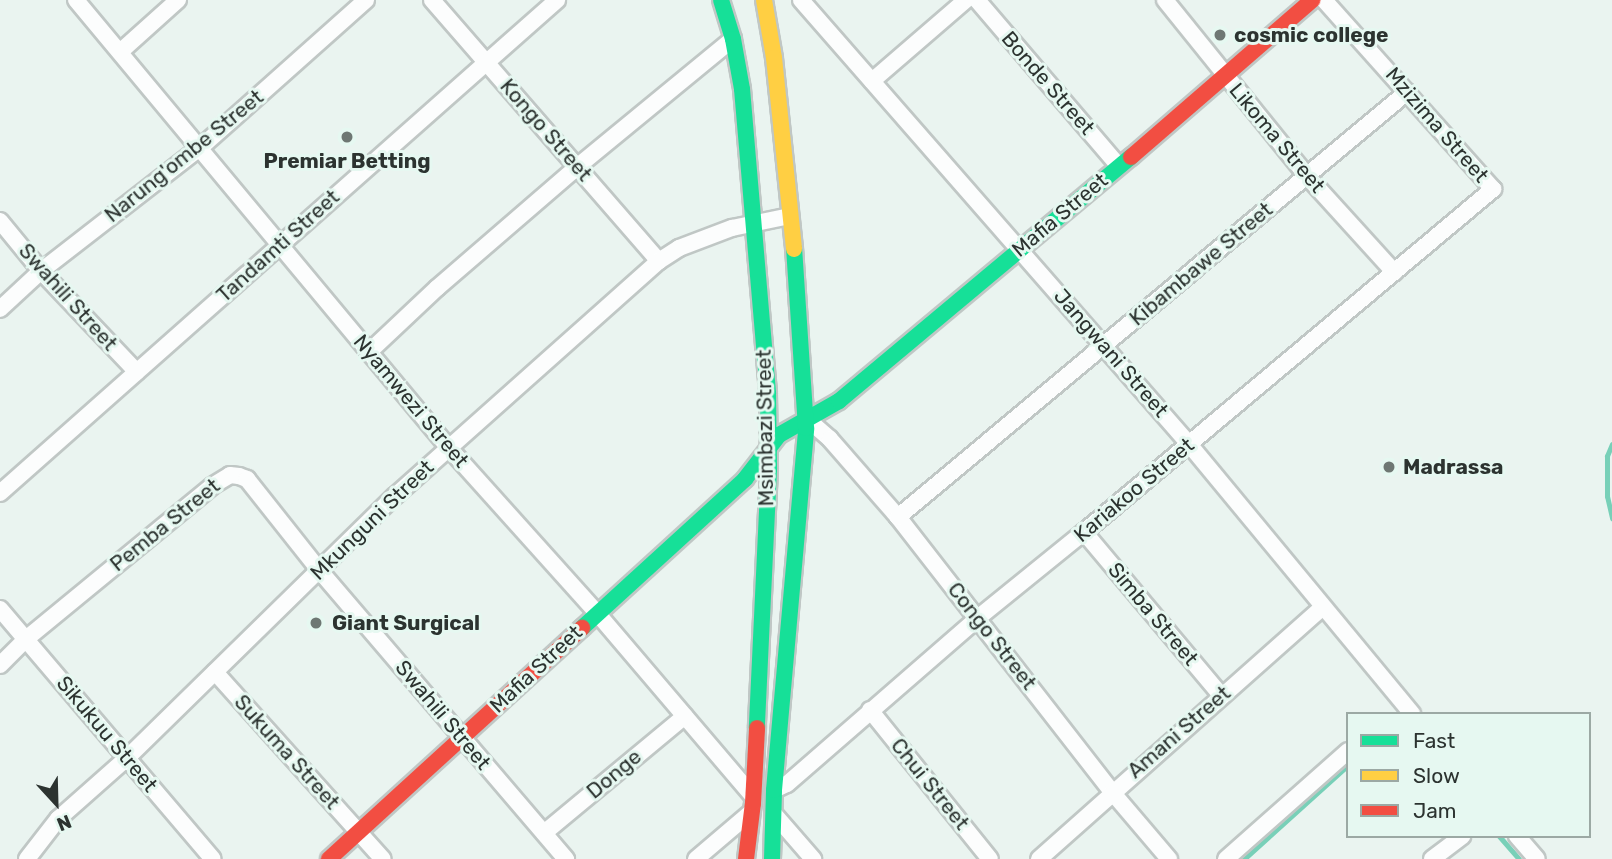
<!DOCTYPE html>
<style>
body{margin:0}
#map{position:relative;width:1612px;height:859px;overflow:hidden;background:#eaf4f0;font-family:Rubik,sans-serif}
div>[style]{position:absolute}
.stream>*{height:5px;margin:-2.5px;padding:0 2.5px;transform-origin:2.5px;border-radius:2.5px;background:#78d0b8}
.roads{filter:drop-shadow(2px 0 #c0c7c5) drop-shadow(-2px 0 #c0c7c5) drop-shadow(0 2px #c0c7c5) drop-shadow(0 -2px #c0c7c5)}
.street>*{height:16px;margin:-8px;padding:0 8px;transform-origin:8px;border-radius:8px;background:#fcfdfd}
.fast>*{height:16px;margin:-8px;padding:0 8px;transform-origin:8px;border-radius:8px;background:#16e098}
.slow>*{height:16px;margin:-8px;padding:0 8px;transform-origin:8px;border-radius:8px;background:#ffcf43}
.jam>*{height:16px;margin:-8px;padding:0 8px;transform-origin:8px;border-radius:8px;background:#f24e42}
.dots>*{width:19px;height:19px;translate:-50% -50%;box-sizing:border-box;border:4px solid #e6f8f1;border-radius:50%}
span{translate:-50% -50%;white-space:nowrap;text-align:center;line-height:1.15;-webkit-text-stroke:6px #e6f8f1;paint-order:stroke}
.poi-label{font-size:21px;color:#2c3330;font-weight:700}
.left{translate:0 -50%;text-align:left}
.street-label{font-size:21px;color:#2c3330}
.legend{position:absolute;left:1346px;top:712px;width:245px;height:126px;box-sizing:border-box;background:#e6f8f1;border:2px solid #9ca9a4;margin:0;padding:9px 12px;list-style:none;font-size:21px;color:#2c3330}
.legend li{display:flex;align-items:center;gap:14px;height:35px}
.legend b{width:35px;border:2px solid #9ca9a4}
.north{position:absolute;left:21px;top:768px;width:70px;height:70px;-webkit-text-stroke:5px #e6f8f1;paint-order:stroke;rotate:158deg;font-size:19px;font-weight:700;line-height:28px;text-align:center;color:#2c3330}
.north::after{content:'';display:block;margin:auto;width:24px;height:32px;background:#2c3330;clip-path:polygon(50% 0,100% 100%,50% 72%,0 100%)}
</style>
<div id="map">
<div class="stream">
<div style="left:1612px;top:444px;width:13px;rotate:113deg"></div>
<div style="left:1607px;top:456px;width:40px;rotate:90deg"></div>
<div style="left:1607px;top:496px;width:23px;rotate:77deg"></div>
<div style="left:1499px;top:836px;width:30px;rotate:49deg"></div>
<div style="left:1244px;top:859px;width:140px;rotate:-42.1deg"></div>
</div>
<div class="roads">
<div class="street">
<div style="left:76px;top:0;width:583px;rotate:50.22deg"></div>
<div style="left:449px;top:448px;width:222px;rotate:48.1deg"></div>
<div style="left:597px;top:613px;width:240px;rotate:49.6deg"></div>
<div style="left:432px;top:0;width:346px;rotate:49deg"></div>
<div style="left:801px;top:0;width:590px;rotate:48.85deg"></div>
<div style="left:1189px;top:444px;width:350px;rotate:50.4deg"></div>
<div style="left:977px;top:0;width:218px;rotate:49.5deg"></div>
<div style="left:1165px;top:0;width:226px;rotate:51.1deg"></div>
<div style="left:1307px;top:176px;width:130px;rotate:47.8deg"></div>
<div style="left:120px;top:52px;width:78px;rotate:-41.9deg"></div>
<div style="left:872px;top:81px;width:124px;rotate:-40.8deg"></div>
<div style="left:0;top:221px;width:65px;rotate:50.6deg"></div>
<div style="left:41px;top:271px;width:139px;rotate:46.5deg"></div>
<div style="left:0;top:309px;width:56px;rotate:-42.8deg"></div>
<div style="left:41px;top:271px;width:202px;rotate:-37.8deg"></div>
<div style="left:201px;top:147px;width:221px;rotate:-41.7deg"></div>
<div style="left:369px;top:352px;width:93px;rotate:-43.3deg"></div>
<div style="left:437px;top:288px;width:185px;rotate:-40.8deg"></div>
<div style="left:577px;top:167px;width:202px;rotate:-39.4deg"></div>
<div style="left:806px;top:428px;width:9px;rotate:-21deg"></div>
<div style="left:814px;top:425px;width:21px;rotate:41deg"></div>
<div style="left:830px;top:439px;width:103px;rotate:48.9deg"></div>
<div style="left:898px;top:517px;width:348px;rotate:52.1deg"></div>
<div style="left:1112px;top:792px;width:88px;rotate:49.6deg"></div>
<div style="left:0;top:493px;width:744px;rotate:-41.51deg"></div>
<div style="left:898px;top:517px;width:663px;rotate:-39.86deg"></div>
<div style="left:1084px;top:532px;width:213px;rotate:50deg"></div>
<div style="left:0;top:609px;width:328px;rotate:49.6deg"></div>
<div style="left:0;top:665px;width:37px;rotate:-45deg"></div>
<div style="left:26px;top:639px;width:241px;rotate:-39.4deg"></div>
<div style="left:212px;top:486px;width:21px;rotate:-31deg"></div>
<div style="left:230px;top:475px;width:9px;rotate:6deg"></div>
<div style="left:239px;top:476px;width:9px;rotate:21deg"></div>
<div style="left:247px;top:479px;width:117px;rotate:51.6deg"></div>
<div style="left:320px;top:571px;width:379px;rotate:49.5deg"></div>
<div style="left:215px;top:672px;width:251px;rotate:48.1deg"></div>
<div style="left:870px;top:710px;width:191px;rotate:51.2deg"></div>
<div style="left:774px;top:790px;width:14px;rotate:-25deg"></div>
<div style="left:787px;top:784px;width:254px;rotate:-41deg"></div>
<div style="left:979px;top:617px;width:135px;rotate:-39deg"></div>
<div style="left:1084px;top:532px;width:534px;rotate:-39.98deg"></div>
<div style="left:1493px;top:189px;width:254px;rotate:-131.8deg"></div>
<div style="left:774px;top:814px;width:60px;rotate:49.1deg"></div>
<div style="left:544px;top:833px;width:183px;rotate:-39.7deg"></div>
<div style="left:1517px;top:836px;width:30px;rotate:49deg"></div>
<div style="left:27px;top:859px;width:51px;rotate:-52.2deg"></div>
<div style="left:58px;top:819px;width:92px;rotate:-41.5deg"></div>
<div style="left:127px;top:758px;width:375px;rotate:-44.4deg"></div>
<div style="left:395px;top:496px;width:353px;rotate:-41.7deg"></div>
<div style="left:659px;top:261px;width:24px;rotate:-33deg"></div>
<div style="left:679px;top:248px;width:57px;rotate:-20.7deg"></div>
<div style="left:732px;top:228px;width:59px;rotate:-11.7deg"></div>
<div style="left:696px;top:859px;width:71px;rotate:-40.4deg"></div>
<div style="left:1039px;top:859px;width:378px;rotate:-41.6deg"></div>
<div style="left:1226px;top:859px;width:163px;rotate:-41.5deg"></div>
<div style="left:1432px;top:859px;width:38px;rotate:-37deg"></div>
</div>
<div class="fast">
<div style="left:721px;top:0;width:41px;rotate:72.9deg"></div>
<div style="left:733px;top:39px;width:51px;rotate:79.8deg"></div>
<div style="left:742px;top:89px;width:306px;rotate:85.1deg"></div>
<div style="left:768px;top:394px;width:75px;rotate:89.2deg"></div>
<div style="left:769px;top:469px;width:259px;rotate:92.7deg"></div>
<div style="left:582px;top:628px;width:221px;rotate:-42.4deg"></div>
<div style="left:745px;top:479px;width:56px;rotate:-52.3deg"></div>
<div style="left:779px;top:435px;width:69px;rotate:-29.5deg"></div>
<div style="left:839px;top:401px;width:381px;rotate:-39.9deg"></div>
<div style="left:772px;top:859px;width:69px;rotate:-88.3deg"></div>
<div style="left:774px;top:790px;width:363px;rotate:-84.9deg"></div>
<div style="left:806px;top:428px;width:179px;rotate:-93.8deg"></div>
</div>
<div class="slow">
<div style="left:764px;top:0;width:59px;rotate:80.2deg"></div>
<div style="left:774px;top:58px;width:192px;rotate:84deg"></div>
</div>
<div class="jam">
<div style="left:1131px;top:157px;width:240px;rotate:-40.9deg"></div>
<div style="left:329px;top:859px;width:343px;rotate:-42.4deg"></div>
<div style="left:746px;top:859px;width:56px;rotate:-82.9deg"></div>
<div style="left:753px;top:803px;width:75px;rotate:-86.9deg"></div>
</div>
</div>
<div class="dots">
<div style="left:1220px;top:35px;background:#6e7773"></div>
<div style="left:347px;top:137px;background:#6e7773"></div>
<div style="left:1389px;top:467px;background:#6e7773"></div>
<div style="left:316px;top:623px;background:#6e7773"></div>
</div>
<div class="poi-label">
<span class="left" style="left:1234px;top:35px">cosmic college</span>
<span style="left:347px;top:161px">Premiar Betting</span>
<span class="left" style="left:1403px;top:467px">Madrassa</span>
<span class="left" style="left:332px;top:623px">Giant Surgical</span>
</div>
<div class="street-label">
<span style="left:1048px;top:83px;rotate:49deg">Bonde Street</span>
<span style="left:1437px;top:125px;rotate:49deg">Mzizima Street</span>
<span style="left:546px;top:130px;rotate:49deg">Kongo Street</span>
<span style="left:1277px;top:138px;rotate:50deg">Likoma Street</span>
<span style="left:184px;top:156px;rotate:-39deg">Narung'ombe Street</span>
<span style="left:1060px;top:215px;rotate:-40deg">Mafia Street</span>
<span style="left:278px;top:246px;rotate:-42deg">Tandamti Street</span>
<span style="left:1201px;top:264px;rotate:-40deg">Kibambawe Street</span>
<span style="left:68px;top:297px;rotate:48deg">Swahili Street</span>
<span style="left:1111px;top:353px;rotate:49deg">Jangwani Street</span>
<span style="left:411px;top:401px;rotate:50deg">Nyamwezi Street</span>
<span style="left:765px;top:428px;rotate:-91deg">Msimbazi Street</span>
<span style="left:1134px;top:490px;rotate:-40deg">Kariakoo Street</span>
<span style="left:372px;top:520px;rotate:-44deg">Mkunguni Street</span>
<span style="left:165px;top:525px;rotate:-39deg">Pemba Street</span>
<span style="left:1153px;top:614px;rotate:50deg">Simba Street</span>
<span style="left:992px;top:636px;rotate:52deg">Congo Street</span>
<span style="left:536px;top:669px;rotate:-43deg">Mafia Street</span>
<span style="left:443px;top:715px;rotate:50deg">Swahili Street</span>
<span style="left:1179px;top:732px;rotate:-41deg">Amani Street</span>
<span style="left:107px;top:734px;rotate:50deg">Sikukuu Street</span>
<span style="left:287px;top:752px;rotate:48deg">Sukuma Street</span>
<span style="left:614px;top:774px;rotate:-40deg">Donge</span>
<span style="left:930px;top:784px;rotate:51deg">Chui Street</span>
</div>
<ul class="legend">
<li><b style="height:9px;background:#16e098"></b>Fast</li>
<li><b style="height:9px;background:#ffcf43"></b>Slow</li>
<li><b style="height:9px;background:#f24e42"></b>Jam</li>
</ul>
<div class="north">N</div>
</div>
